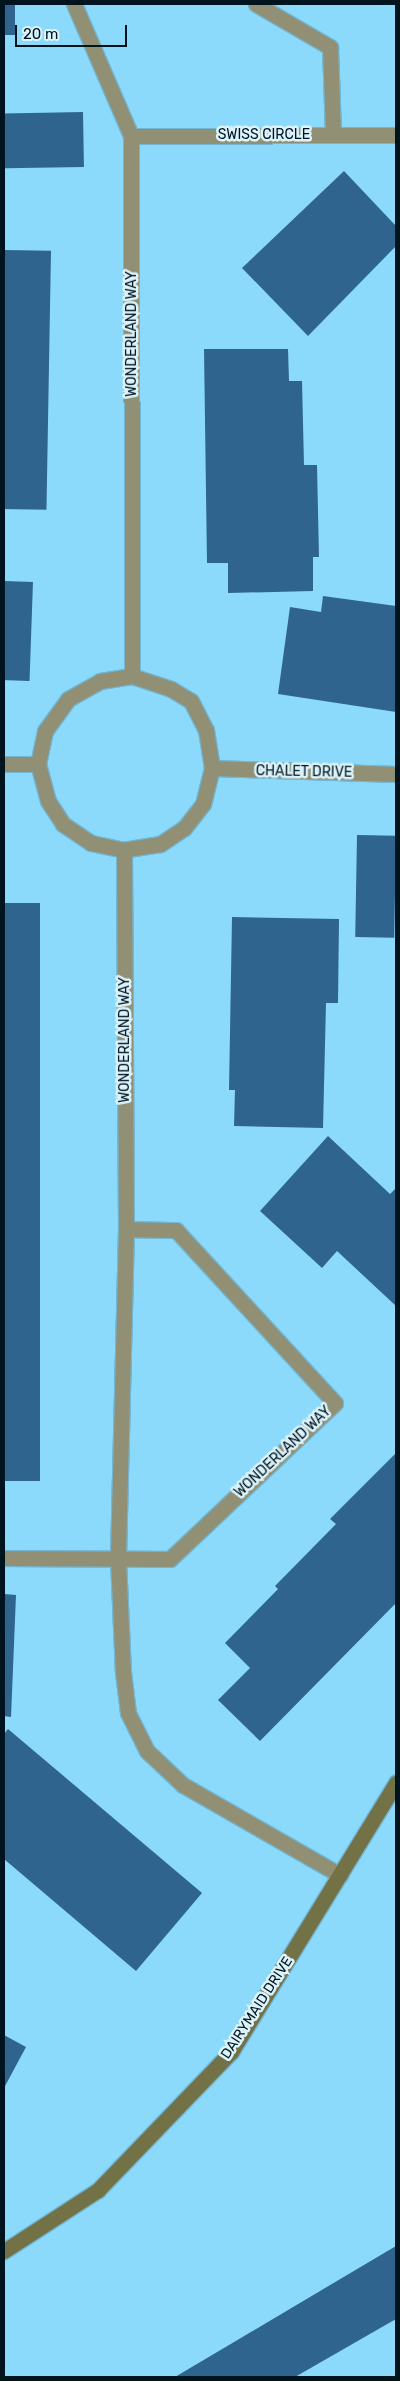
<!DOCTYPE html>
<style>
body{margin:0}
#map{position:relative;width:400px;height:2381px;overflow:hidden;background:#8bdafb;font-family:Rubik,sans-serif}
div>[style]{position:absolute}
.building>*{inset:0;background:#2f648f;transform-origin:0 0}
.roads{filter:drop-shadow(1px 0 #72b6d3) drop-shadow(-1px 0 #72b6d3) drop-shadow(0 1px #72b6d3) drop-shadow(0 -1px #72b6d3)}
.lane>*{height:15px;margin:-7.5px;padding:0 7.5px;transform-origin:7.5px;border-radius:7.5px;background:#919074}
.street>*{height:15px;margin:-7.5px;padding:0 7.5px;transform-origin:7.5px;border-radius:7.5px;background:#919074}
.secondary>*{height:15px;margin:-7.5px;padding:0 7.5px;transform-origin:7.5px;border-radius:7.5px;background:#737247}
span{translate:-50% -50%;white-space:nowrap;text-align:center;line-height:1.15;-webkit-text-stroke:5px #dcf3fc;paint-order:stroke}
.street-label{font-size:14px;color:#00141d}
.frame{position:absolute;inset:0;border:5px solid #00141d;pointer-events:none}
.scale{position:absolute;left:15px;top:25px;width:112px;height:22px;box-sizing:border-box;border:2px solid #00141d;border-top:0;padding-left:6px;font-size:15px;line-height:18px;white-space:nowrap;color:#00141d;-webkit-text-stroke:4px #dcf3fc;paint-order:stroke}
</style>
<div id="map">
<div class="building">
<div style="left:4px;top:4px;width:11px;height:31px"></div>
<div style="left:83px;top:112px;width:55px;height:79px;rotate:89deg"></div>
<div style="clip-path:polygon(344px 171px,396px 226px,396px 246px,308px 336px,242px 268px)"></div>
<div style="left:4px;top:250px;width:47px;height:259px;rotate:1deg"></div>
<div style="clip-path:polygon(204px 349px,288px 349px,289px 381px,302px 381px,304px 465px,317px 465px,319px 557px,313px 557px,313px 591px,228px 593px,228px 563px,207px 563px)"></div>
<div style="left:4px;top:581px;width:29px;height:99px;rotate:2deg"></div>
<div style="clip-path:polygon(323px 596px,396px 606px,396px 712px,278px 694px,290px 607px,321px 612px)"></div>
<div style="left:357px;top:835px;width:39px;height:102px;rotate:1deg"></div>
<div style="left:4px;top:903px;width:36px;height:578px"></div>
<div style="clip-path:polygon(232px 917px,339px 919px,338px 1003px,326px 1003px,323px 1128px,234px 1126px,235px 1090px,229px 1090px)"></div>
<div style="clip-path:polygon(328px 1136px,390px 1194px,396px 1188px,396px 1306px,337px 1251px,322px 1268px,260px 1211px)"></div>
<div style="clip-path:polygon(396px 1453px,396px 1603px,260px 1741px,218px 1700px,250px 1668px,225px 1643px,278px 1589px,275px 1586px,336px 1524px,330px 1519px)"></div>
<div style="clip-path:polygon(4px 1594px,16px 1595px,11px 1717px,4px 1716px)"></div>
<div style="clip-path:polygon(8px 1729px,202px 1893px,136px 1971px,4px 1859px,4px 1734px)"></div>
<div style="clip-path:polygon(4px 2035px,26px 2047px,4px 2088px)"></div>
<div style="clip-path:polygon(396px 2246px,396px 2319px,295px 2377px,175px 2377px)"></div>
</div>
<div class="roads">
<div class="lane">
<div style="left:256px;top:4px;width:86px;rotate:30.2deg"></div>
<div style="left:330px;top:47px;width:88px;rotate:88deg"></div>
</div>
<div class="street">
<div style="left:74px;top:4px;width:144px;rotate:66.6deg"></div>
<div style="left:131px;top:136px;width:540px;rotate:89.89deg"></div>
<div style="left:131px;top:136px;width:265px;rotate:-0.2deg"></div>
<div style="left:132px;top:676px;width:41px;rotate:18.4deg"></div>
<div style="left:171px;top:689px;width:23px;rotate:31deg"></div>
<div style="left:191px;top:701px;width:33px;rotate:63deg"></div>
<div style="left:206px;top:730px;width:38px;rotate:81deg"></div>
<div style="left:212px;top:768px;width:37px;rotate:104deg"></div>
<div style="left:203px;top:804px;width:31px;rotate:128deg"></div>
<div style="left:184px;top:828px;width:29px;rotate:146deg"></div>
<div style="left:160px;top:844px;width:36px;rotate:171deg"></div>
<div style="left:124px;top:850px;width:34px;rotate:-168deg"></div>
<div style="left:91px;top:843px;width:34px;rotate:-146deg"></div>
<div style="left:63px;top:824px;width:27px;rotate:-123deg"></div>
<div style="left:48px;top:801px;width:38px;rotate:-105deg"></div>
<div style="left:38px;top:764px;width:34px;rotate:-78deg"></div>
<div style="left:45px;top:731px;width:39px;rotate:-54deg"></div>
<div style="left:68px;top:699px;width:37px;rotate:-29deg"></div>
<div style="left:100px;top:681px;width:32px;rotate:-9deg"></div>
<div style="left:4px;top:764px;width:34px"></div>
<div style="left:212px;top:768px;width:184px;rotate:1.9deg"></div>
<div style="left:124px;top:850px;width:379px;rotate:89.7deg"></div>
<div style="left:126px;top:1229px;width:330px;rotate:91.4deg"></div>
<div style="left:118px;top:1559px;width:113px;rotate:87.5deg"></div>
<div style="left:123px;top:1672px;width:41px;rotate:83deg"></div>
<div style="left:128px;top:1713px;width:42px;rotate:63.4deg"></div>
<div style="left:147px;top:1751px;width:50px;rotate:43.4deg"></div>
<div style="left:183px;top:1785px;width:181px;rotate:29.8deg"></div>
<div style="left:4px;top:1558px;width:166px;rotate:0.3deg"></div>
<div style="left:170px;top:1559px;width:227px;rotate:-43.4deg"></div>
<div style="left:335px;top:1403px;width:235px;rotate:-132.6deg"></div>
<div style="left:176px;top:1230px;width:50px;rotate:-178.9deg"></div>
</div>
<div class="secondary">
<div style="left:4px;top:2251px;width:112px;rotate:-33deg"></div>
<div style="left:98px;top:2190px;width:192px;rotate:-46.1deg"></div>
<div style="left:231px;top:2052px;width:316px;rotate:-58.5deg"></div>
</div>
</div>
<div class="street-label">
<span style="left:264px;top:135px">SWISS CIRCLE</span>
<span style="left:132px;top:334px;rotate:-90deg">WONDERLAND WAY</span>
<span style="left:304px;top:772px;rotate:1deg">CHALET DRIVE</span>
<span style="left:125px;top:1040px;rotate:-90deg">WONDERLAND WAY</span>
<span style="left:283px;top:1452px;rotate:-43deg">WONDERLAND WAY</span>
<span style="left:257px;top:2008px;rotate:-57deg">DAIRYMAID DRIVE</span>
</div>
<div class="frame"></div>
<div class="scale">20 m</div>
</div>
